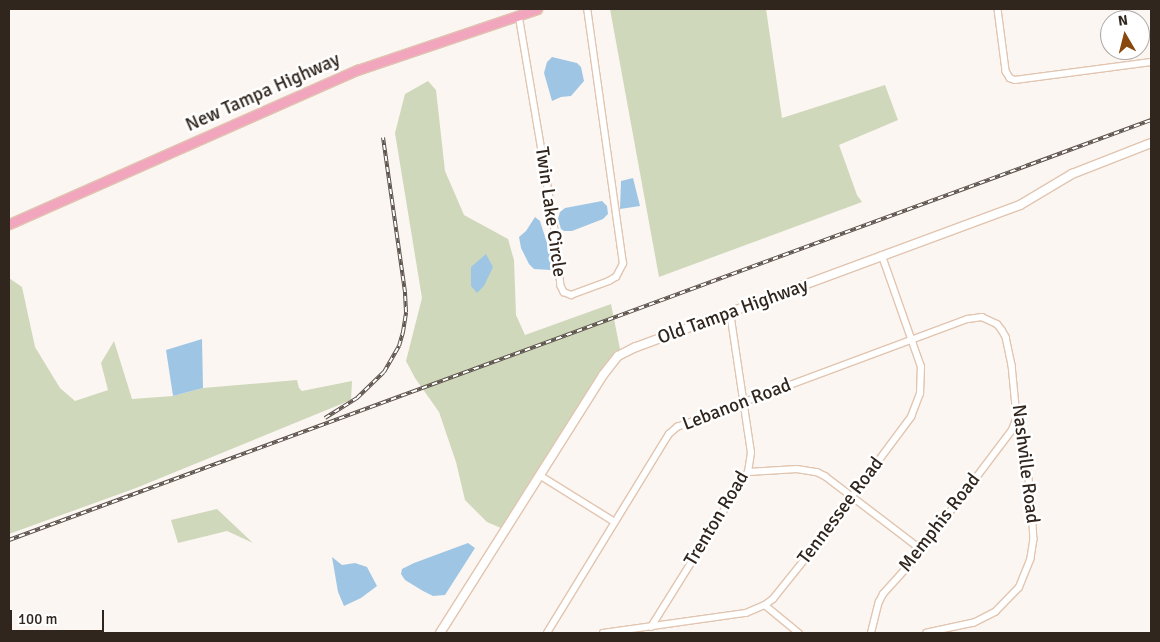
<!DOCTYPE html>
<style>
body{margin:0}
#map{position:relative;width:1160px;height:642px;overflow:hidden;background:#fcf6f2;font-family:Signika,sans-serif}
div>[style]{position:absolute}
.green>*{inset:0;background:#cfd8ba}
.water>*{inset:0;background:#9ec6e4}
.roads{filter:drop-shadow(1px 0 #e1c5b0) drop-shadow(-1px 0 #e1c5b0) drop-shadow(0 1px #e1c5b0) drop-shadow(0 -1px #e1c5b0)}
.minor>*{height:5.5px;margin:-2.75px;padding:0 2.75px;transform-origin:2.75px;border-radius:2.75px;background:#fff}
.secondary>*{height:8px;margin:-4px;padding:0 4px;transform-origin:4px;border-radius:4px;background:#fff}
.primary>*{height:9px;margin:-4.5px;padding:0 4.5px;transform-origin:4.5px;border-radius:4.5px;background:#f1a6bd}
.rail>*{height:4px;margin-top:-2px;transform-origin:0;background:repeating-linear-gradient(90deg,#fff 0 5.5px,#5d534c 0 11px);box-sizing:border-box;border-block:1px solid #5d534c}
span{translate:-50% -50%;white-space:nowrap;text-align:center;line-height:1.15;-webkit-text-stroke:5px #fff;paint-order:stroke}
.street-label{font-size:19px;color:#31261e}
.frame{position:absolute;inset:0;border:10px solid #31261e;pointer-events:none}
.north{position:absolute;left:1100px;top:10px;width:50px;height:50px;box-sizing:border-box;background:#fff;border:1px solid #ada8a5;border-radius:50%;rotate:352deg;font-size:14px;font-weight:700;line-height:20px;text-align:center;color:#31261e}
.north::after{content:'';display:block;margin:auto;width:18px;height:22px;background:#87480e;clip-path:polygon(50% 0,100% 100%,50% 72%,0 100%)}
.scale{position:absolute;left:10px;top:610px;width:94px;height:22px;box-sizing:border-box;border:2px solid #31261e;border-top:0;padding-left:6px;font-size:15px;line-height:18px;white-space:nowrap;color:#31261e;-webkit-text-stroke:4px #fff;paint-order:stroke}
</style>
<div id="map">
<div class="green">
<div style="clip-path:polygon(610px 9px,766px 9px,782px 118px,885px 85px,898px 120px,839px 145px,857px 195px,862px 202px,659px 277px)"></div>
<div style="clip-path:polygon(428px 81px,436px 90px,445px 171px,464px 215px,508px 239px,514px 260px,516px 315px,525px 335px,611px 304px,620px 349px,608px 362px,584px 397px,503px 529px,487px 522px,465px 500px,456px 462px,439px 412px,415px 378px,406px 361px,422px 298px,395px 133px,405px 94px)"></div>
<div style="clip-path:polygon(9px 278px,22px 287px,35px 347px,60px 388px,75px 401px,108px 390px,101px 363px,114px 341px,132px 399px,173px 396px,203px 388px,297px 380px,299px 388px,302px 391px,352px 381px,351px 400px,136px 488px,9px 534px)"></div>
<div style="clip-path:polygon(217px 509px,253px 543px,227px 531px,178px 543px,171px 520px)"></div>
</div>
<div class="water">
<div style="clip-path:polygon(552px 57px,577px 63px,581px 67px,584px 81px,571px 96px,561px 97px,552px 101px,544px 73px,547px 62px)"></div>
<div style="clip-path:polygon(633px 178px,640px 206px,620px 209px,621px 181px)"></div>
<div style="clip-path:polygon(602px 201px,607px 206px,608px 214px,603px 219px,572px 231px,564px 231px,561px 229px,558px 219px,560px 212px,565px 208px)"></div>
<div style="clip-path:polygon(535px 217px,540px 221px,547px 243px,553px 248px,554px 265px,550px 270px,534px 269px,529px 264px,521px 248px,519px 237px,526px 231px)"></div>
<div style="clip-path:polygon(486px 254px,493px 267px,484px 286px,477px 293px,471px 286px,471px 267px)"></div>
<div style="clip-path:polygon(202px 339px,203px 388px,173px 396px,166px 350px)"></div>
<div style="clip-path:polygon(468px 543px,475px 548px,445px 595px,433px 596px,423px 591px,405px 580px,401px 574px,402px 569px,414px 563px)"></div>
<div style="clip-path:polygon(332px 557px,342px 565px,355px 563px,367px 567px,377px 586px,361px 598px,344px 606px,338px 592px)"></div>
</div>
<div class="roads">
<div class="minor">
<div style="left:998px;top:9px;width:63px;rotate:82.6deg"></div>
<div style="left:1006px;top:71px;width:8px;rotate:60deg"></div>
<div style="left:1010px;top:78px;width:5px;rotate:22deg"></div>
<div style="left:1015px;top:80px;width:137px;rotate:-7.5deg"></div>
<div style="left:519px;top:15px;width:210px;rotate:80.4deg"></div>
<div style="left:554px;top:222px;width:64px;rotate:83.8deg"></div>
<div style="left:561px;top:286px;width:7px;rotate:63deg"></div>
<div style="left:564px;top:292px;width:8px;rotate:23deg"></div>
<div style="left:571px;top:295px;width:40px;rotate:-20.2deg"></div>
<div style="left:609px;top:281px;width:8px;rotate:-30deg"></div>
<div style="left:616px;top:277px;width:15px;rotate:-62deg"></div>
<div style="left:623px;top:264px;width:258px;rotate:-98deg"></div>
<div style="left:748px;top:472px;width:49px;rotate:-3.5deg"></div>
<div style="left:797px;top:469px;width:20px;rotate:9deg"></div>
<div style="left:817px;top:472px;width:9px;rotate:27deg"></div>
<div style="left:825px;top:476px;width:116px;rotate:37.3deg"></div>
<div style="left:541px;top:476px;width:87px;rotate:31.9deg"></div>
<div style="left:765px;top:605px;width:44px;rotate:39.5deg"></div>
<div style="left:651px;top:627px;width:183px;rotate:-58deg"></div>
<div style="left:748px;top:472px;width:19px;rotate:-81deg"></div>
<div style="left:751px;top:453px;width:142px;rotate:-98.5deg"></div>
<div style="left:547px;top:633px;width:233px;rotate:-58.5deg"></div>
<div style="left:669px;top:434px;width:11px;rotate:-41deg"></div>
<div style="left:677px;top:427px;width:310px;rotate:-20.4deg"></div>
<div style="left:968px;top:319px;width:14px;rotate:-8deg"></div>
<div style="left:982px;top:317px;width:17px;rotate:25deg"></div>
<div style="left:997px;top:324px;width:8px;rotate:50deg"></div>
<div style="left:1002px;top:330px;width:8px;rotate:60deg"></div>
<div style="left:1006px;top:337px;width:29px;rotate:78deg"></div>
<div style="left:1012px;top:365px;width:52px;rotate:84.5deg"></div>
<div style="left:1017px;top:417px;width:47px;rotate:77.7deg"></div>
<div style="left:1027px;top:463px;width:41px;rotate:83deg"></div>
<div style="left:1032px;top:504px;width:35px;rotate:87deg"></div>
<div style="left:1034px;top:539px;width:20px;rotate:99deg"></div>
<div style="left:1031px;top:559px;width:31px;rotate:112deg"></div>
<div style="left:1019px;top:588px;width:33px;rotate:134deg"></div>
<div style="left:996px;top:612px;width:25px;rotate:153deg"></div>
<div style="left:974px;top:623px;width:48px;rotate:168deg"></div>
<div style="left:603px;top:633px;width:144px;rotate:-8deg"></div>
<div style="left:746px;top:613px;width:21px;rotate:-23deg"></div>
<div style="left:765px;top:605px;width:10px;rotate:-37deg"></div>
<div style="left:773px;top:599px;width:53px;rotate:-51.2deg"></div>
<div style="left:806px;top:558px;width:176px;rotate:-53.3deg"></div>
<div style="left:911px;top:417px;width:25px;rotate:-69deg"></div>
<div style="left:920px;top:394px;width:27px;rotate:-88deg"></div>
<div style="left:921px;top:367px;width:118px;rotate:-109.4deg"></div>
<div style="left:871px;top:633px;width:32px;rotate:-76deg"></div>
<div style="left:879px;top:602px;width:9px;rotate:-63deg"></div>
<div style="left:883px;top:594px;width:42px;rotate:-47.9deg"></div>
<div style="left:911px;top:563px;width:18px;rotate:-71deg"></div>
<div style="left:917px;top:546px;width:13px;rotate:-32deg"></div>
<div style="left:928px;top:539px;width:41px;rotate:-50.9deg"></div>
<div style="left:954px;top:507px;width:96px;rotate:-53deg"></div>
<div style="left:1012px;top:430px;width:14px;rotate:-69deg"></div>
</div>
<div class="secondary">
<div style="left:440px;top:633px;width:305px;rotate:-57.7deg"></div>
<div style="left:603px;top:375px;width:24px;rotate:-52deg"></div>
<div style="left:618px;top:356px;width:20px;rotate:-27deg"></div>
<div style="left:636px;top:347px;width:409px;rotate:-20.3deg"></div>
<div style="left:1020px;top:205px;width:61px;rotate:-30.8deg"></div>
<div style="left:1072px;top:174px;width:85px;rotate:-21.4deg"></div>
</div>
<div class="primary">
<div style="left:9px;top:224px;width:381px;rotate:-23.9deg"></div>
<div style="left:357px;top:70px;width:190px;rotate:-18.7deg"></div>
</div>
</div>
<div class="rail">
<div style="left:325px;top:418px;width:38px;rotate:-32deg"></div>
<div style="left:357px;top:398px;width:37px;rotate:-44deg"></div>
<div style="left:384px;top:372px;width:30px;rotate:-60deg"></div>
<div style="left:399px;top:346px;width:15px;rotate:-74deg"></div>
<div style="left:403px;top:332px;width:20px;rotate:-81deg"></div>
<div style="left:406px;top:312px;width:20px;rotate:-93deg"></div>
<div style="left:405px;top:292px;width:156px;rotate:-98.1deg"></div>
<div style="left:9px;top:540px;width:1217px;rotate:-20.19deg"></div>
</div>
<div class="street-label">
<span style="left:263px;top:93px;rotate:-24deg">New Tampa Highway</span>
<span style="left:550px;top:212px;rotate:82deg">Twin Lake Circle</span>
<span style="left:733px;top:312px;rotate:-20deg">Old Tampa Highway</span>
<span style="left:737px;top:405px;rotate:-21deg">Lebanon Road</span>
<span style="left:1025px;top:464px;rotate:83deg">Nashville Road</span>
<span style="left:841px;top:511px;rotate:-53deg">Tennessee Road</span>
<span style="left:717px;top:519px;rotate:-59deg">Trenton Road</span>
<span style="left:940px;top:523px;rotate:-52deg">Memphis Road</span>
</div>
<div class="frame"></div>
<div class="north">N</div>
<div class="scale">100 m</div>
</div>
